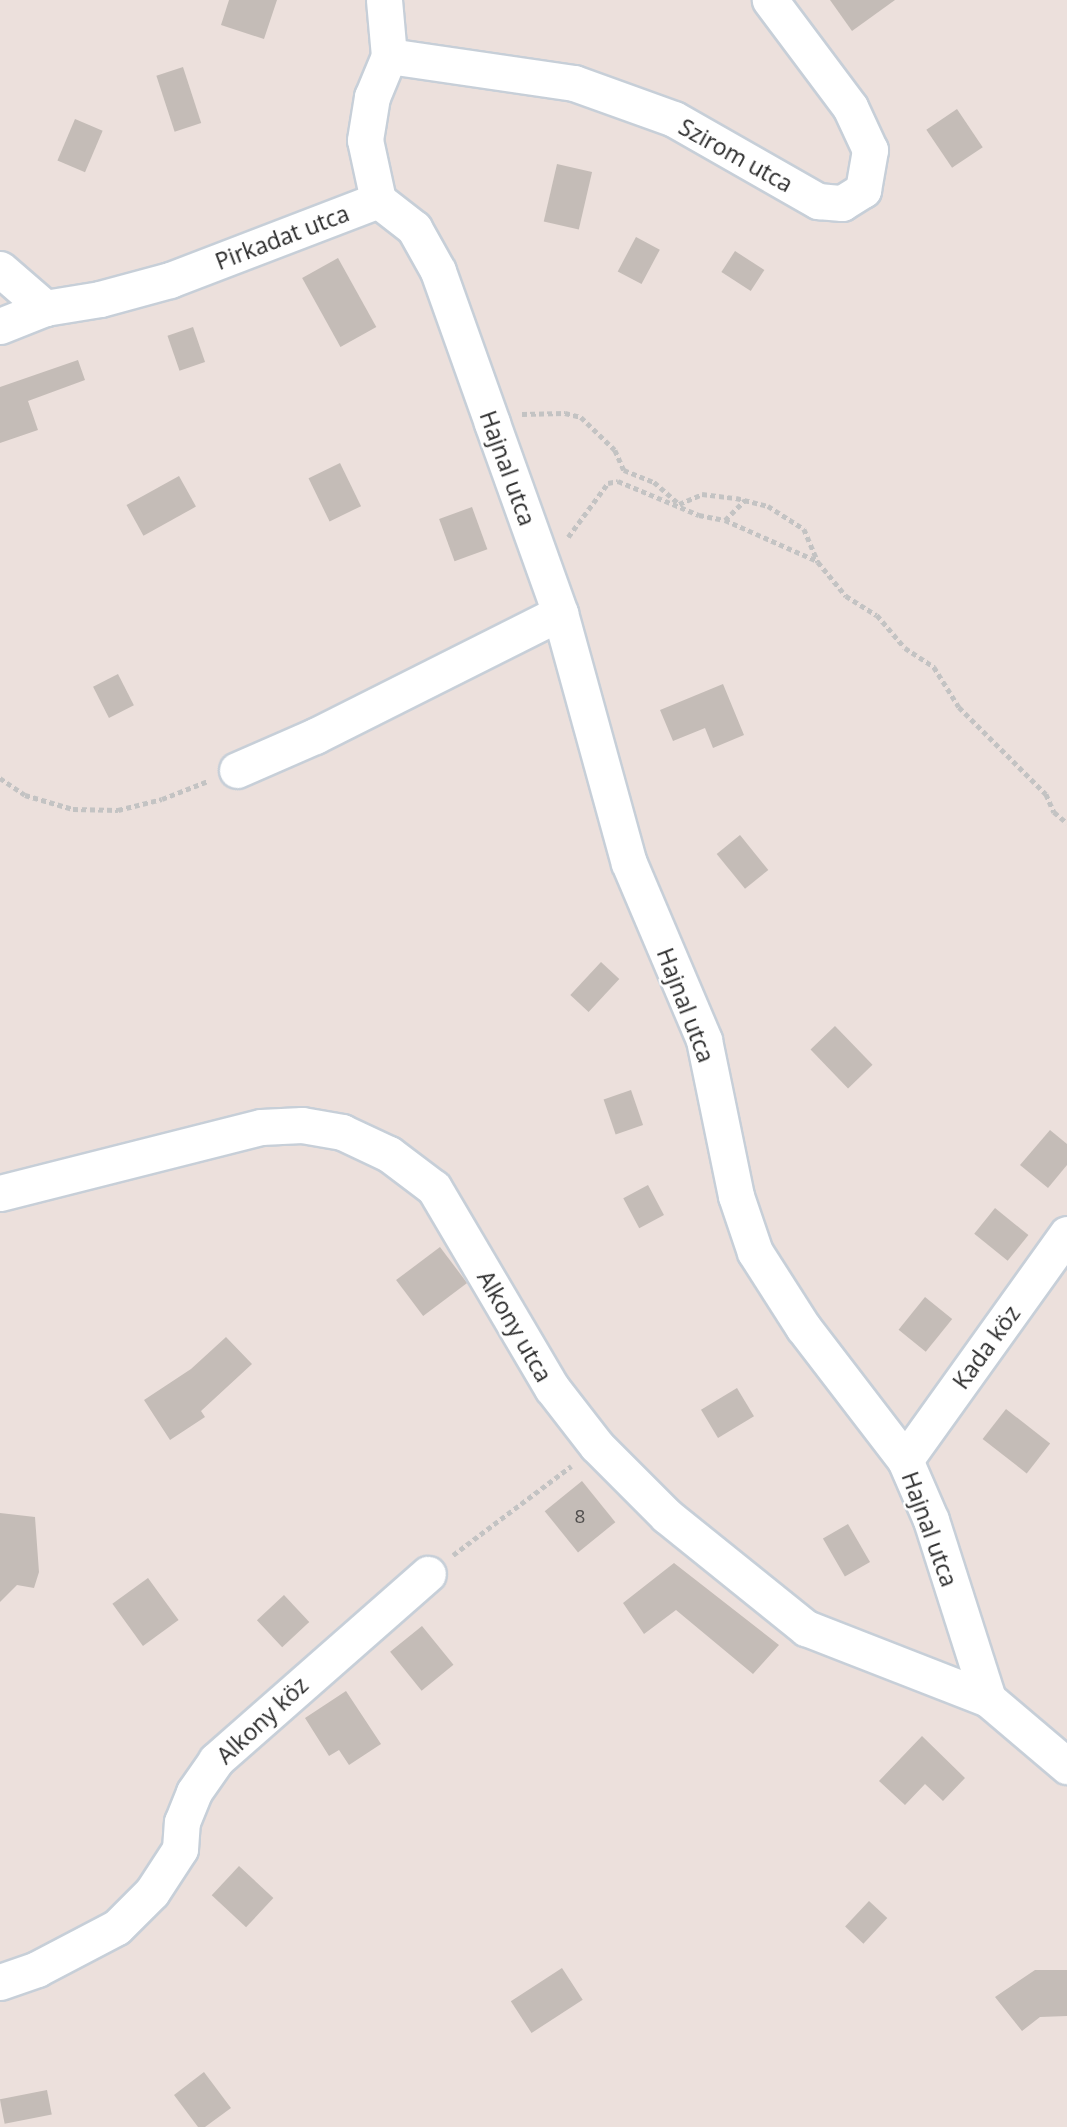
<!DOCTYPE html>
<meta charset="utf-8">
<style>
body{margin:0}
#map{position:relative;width:1067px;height:2127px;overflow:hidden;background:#ece0dc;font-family:"Open Sans",sans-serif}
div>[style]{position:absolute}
.building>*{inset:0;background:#c4bcb7;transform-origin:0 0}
.path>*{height:4.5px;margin-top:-2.25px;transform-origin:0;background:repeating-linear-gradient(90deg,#c3c3c3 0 5px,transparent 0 8.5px)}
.roads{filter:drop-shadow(2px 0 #c7cfd8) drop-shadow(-2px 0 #c7cfd8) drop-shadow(0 2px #c7cfd8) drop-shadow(0 -2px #c7cfd8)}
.street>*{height:35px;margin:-17.5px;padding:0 17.5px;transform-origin:17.5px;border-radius:17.5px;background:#fff}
span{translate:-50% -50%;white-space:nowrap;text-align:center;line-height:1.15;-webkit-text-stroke:5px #fff;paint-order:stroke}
.number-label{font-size:19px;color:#504e4d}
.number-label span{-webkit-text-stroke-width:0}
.street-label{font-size:23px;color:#2a2a2a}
</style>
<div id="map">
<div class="building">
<div style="clip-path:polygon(229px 0,277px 0,264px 39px,221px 25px)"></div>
<div style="clip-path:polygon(830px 0,895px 0,852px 31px)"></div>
<div style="left:183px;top:67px;width:59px;height:28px;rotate:72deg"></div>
<div style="left:957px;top:109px;width:46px;height:37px;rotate:56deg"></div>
<div style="left:75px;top:119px;width:30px;height:45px;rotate:23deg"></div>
<div style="left:557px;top:164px;width:36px;height:59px;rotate:13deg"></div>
<div style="left:636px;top:237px;width:27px;height:39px;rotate:28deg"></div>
<div style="left:735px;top:251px;width:35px;height:25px;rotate:33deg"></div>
<div style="left:338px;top:258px;width:79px;height:41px;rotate:61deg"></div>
<div style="left:193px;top:327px;width:37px;height:27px;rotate:71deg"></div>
<div style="clip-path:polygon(78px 360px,85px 380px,28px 401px,38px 430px,0 443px,0 387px)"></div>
<div style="left:340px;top:463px;width:48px;height:35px;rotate:64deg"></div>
<div style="left:179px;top:476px;width:35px;height:60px;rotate:61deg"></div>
<div style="left:472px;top:507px;width:45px;height:35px;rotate:70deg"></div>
<div style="left:118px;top:674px;width:35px;height:28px;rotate:63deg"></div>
<div style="clip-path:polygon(723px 684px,744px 735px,713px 748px,705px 728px,673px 741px,660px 710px)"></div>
<div style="left:740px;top:835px;width:45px;height:30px;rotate:51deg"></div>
<div style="left:601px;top:962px;width:25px;height:45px;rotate:43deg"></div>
<div style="left:835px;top:1026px;width:54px;height:34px;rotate:46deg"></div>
<div style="left:631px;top:1090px;width:37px;height:29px;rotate:71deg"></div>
<div style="clip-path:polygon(1050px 1130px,1067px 1144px,1067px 1165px,1048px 1188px,1020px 1165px)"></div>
<div style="left:648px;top:1185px;width:34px;height:28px;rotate:62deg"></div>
<div style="left:995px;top:1208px;width:43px;height:33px;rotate:39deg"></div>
<div style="left:440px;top:1247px;width:45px;height:55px;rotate:53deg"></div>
<div style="left:925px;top:1297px;width:35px;height:42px;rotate:39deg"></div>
<div style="clip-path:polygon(226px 1337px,252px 1364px,201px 1411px,205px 1417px,170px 1440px,144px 1400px,191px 1369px)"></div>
<div style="left:737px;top:1388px;width:33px;height:42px;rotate:59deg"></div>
<div style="left:1006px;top:1409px;width:56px;height:38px;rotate:38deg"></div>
<div style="left:582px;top:1481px;width:53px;height:48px;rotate:51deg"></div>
<div style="clip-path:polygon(0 1513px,35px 1517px,39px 1572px,34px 1588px,17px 1585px,0 1602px)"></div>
<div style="left:848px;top:1524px;width:44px;height:29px;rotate:60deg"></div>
<div style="clip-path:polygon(674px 1563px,779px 1645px,753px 1674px,676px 1610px,644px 1634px,623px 1603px)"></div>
<div style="left:148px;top:1578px;width:52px;height:44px;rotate:54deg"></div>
<div style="left:284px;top:1595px;width:37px;height:37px;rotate:47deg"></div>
<div style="left:422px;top:1626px;width:50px;height:41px;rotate:51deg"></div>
<div style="clip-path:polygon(346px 1691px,381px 1744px,349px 1765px,339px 1750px,329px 1756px,305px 1718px)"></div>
<div style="clip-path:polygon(922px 1736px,965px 1778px,943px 1801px,925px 1784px,905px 1805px,879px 1781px)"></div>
<div style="left:239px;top:1866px;width:47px;height:40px;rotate:43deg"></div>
<div style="left:869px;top:1901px;width:25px;height:35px;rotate:43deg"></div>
<div style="left:562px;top:1968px;width:38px;height:61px;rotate:57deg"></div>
<div style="clip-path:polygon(1035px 1970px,1067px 1970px,1067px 2016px,1040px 2017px,1022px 2031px,995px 1997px)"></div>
<div style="clip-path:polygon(204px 2072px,231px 2108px,205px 2127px,198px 2127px,174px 2095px)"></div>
<div style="left:47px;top:2090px;width:25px;height:48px;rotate:79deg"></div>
</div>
<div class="path">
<div style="left:522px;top:414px;width:43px;rotate:-1.3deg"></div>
<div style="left:565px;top:413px;width:16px;rotate:14deg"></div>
<div style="left:581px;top:417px;width:47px;rotate:44.1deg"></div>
<div style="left:615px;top:450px;width:22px;rotate:66deg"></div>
<div style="left:624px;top:470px;width:32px;rotate:22deg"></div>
<div style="left:654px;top:482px;width:33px;rotate:41deg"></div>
<div style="left:679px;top:504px;width:25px;rotate:-23deg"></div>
<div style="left:702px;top:494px;width:34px;rotate:7deg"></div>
<div style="left:736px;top:498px;width:33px;rotate:14deg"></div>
<div style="left:768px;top:506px;width:43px;rotate:32.6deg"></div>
<div style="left:804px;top:529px;width:36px;rotate:67deg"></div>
<div style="left:818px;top:562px;width:44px;rotate:50.5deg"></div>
<div style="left:846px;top:596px;width:36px;rotate:32deg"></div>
<div style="left:877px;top:615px;width:43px;rotate:49.7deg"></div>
<div style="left:905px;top:648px;width:35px;rotate:33deg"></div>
<div style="left:934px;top:667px;width:47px;rotate:58deg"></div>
<div style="left:959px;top:707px;width:123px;rotate:45deg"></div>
<div style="left:1046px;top:794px;width:20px;rotate:66deg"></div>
<div style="left:1054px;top:812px;width:17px;rotate:40deg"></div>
<div style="left:725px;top:520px;width:28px;rotate:-45deg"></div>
<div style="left:568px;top:537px;width:67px;rotate:-53.5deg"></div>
<div style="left:608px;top:483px;width:10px;rotate:-11deg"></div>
<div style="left:618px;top:481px;width:88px;rotate:22.8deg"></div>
<div style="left:699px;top:515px;width:26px;rotate:11deg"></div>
<div style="left:725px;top:520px;width:101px;rotate:24deg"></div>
<div style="left:0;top:778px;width:30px;rotate:34deg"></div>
<div style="left:25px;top:795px;width:50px;rotate:16.3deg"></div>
<div style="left:73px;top:809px;width:45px;rotate:1.3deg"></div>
<div style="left:118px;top:810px;width:45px;rotate:-14deg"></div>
<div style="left:162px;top:799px;width:49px;rotate:-21.4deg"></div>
<div style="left:453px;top:1555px;width:148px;rotate:-37deg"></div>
</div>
<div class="roads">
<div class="street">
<div style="left:389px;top:56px;width:187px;rotate:8.3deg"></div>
<div style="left:574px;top:83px;width:106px;rotate:19.8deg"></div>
<div style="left:674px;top:119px;width:166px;rotate:29.7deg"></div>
<div style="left:818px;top:201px;width:24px;rotate:5deg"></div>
<div style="left:842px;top:203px;width:25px;rotate:-32deg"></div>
<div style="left:863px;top:190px;width:41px;rotate:-80.1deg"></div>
<div style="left:870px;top:150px;width:47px;rotate:-114.9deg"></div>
<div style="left:850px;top:107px;width:134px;rotate:-126.8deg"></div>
<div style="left:378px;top:200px;width:46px;rotate:37.9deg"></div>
<div style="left:414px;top:228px;width:49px;rotate:60.8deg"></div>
<div style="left:438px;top:271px;width:161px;rotate:70.4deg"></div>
<div style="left:492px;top:423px;width:202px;rotate:70.3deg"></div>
<div style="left:560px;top:613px;width:259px;rotate:74.6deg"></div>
<div style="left:629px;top:863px;width:192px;rotate:67deg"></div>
<div style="left:704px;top:1040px;width:159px;rotate:78.4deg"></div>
<div style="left:736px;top:1196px;width:59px;rotate:71.3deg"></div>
<div style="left:755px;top:1252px;width:89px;rotate:57.4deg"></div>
<div style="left:803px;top:1327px;width:168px;rotate:52.5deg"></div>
<div style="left:905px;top:1460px;width:65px;rotate:66.6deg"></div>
<div style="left:931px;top:1520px;width:188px;rotate:72.3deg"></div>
<div style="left:988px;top:1699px;width:104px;rotate:40.3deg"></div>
<div style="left:378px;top:200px;width:61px;rotate:-102.2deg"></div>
<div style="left:365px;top:140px;width:44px;rotate:-80.8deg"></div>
<div style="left:372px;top:97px;width:44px;rotate:-67.5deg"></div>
<div style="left:389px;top:56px;width:56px;rotate:-95.1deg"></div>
<div style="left:0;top:269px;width:60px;rotate:40.9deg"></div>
<div style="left:45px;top:308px;width:56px;rotate:-9.3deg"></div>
<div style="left:100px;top:299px;width:73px;rotate:-15.2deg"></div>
<div style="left:170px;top:280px;width:223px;rotate:-21deg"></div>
<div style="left:0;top:326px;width:48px;rotate:-21.8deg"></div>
<div style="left:237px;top:770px;width:85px;rotate:-23.6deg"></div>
<div style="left:315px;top:736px;width:274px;rotate:-26.7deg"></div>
<div style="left:0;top:1193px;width:269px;rotate:-14.2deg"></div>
<div style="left:261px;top:1127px;width:41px;rotate:-2.8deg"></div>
<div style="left:302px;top:1125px;width:41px;rotate:9.9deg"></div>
<div style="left:342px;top:1132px;width:52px;rotate:25.1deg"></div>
<div style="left:389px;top:1154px;width:56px;rotate:37.1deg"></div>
<div style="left:434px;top:1188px;width:232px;rotate:59.5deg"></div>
<div style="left:552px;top:1388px;width:73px;rotate:52.2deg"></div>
<div style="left:597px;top:1446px;width:99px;rotate:45deg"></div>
<div style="left:667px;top:1516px;width:179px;rotate:38.9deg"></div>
<div style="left:806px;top:1628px;width:195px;rotate:21.3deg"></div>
<div style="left:905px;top:1460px;width:278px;rotate:-54.4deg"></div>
<div style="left:0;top:1982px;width:39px;rotate:-19deg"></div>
<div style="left:37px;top:1969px;width:90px;rotate:-27.7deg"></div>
<div style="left:117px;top:1927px;width:49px;rotate:-45deg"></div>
<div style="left:152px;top:1892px;width:51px;rotate:-56.9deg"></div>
<div style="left:180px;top:1849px;width:27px;rotate:-86deg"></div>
<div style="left:182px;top:1822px;width:32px;rotate:-68deg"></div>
<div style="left:194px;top:1792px;width:39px;rotate:-55deg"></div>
<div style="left:216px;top:1760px;width:282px;rotate:-41.3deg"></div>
</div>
</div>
<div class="number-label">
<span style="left:580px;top:1517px">8</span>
</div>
<div class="street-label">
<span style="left:736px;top:155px;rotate:29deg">Szirom utca</span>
<span style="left:282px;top:237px;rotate:-21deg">Pirkadat utca</span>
<span style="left:508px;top:468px;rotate:70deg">Hajnal utca</span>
<span style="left:686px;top:1005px;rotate:69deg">Hajnal utca</span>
<span style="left:515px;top:1326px;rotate:60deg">Alkony utca</span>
<span style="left:986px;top:1347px;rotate:-54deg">Kada köz</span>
<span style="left:930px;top:1529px;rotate:70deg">Hajnal utca</span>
<span style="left:262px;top:1720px;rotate:-43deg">Alkony köz</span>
</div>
</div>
